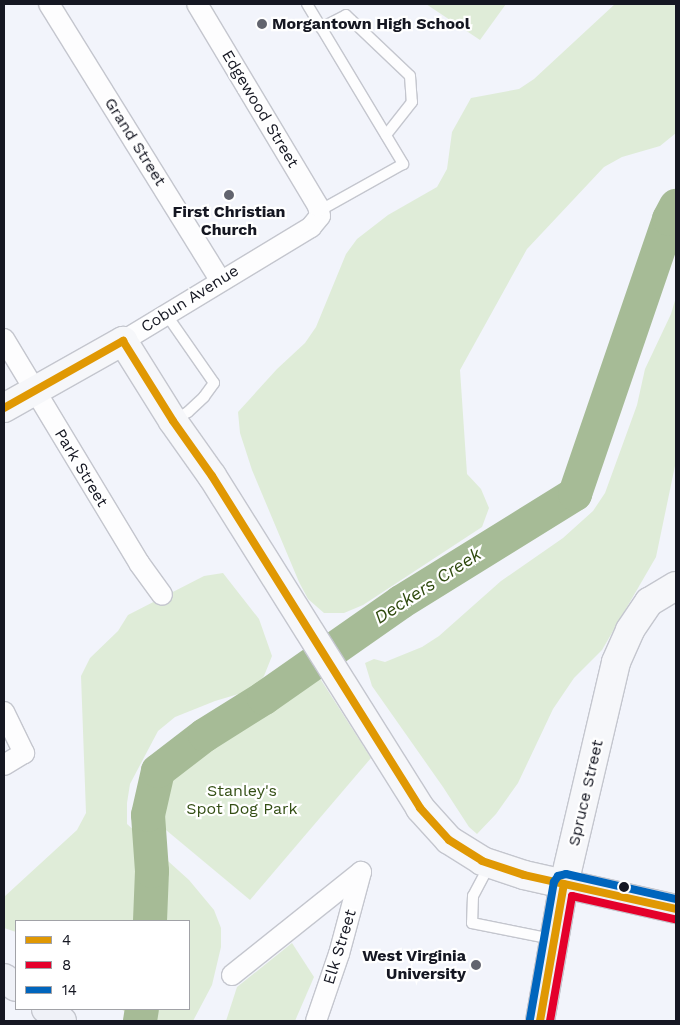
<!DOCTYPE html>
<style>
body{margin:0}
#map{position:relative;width:680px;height:1025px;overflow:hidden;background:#f2f4fb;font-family:"Work Sans",sans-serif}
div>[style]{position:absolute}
.green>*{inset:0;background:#dfecd8}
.river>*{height:34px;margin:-17px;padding:0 17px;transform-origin:17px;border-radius:17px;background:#a6bb96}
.roads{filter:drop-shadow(1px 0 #c4c6ce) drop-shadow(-1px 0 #c4c6ce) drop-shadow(0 1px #c4c6ce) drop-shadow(0 -1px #c4c6ce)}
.lane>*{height:10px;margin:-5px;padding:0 5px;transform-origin:5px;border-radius:5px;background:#fdfdfe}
.street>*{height:20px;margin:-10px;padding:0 10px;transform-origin:10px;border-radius:10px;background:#fdfdfe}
.secondary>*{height:28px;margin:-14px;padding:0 14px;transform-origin:14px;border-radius:14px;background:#f6f7fa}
.primary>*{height:28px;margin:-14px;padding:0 14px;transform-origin:14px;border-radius:14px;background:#eff1f7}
.bus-1>*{height:8px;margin:-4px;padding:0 4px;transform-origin:4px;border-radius:4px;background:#e09803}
.bus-2>*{height:8px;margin:-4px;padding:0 4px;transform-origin:4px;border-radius:4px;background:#e4002b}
.bus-3>*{height:8px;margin:-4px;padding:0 4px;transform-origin:4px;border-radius:4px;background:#0065bd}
.dots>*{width:14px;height:14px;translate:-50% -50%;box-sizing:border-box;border:2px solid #fff;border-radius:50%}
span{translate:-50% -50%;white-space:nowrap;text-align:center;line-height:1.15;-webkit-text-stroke:4.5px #fff;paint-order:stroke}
.poi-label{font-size:16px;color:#151722;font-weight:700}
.left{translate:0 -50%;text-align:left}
.right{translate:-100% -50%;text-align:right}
.street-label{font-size:16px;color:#151722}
.park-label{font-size:16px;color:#344f15}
.water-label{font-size:18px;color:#2f4a0e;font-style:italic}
.frame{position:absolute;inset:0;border:5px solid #151722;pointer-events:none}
.legend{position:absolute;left:15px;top:920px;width:175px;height:90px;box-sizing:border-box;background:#fff;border:1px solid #a1a2a7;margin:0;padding:6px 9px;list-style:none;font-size:15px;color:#151722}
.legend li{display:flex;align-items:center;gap:10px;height:25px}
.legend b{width:25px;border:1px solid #a1a2a7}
</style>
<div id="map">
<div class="green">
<div style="clip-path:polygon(426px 4px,506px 4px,480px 40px)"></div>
<div style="clip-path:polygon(615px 4px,676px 4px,676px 133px,660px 146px,622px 157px,604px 167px,527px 249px,460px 370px,467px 474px,481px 489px,489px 508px,482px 527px,363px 605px,344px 613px,324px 613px,308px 599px,299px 582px,252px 470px,240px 433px,238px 412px,277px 369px,305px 343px,316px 327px,346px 254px,357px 239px,388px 215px,437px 187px,447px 169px,452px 132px,471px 98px,519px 89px,534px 79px)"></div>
<div style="clip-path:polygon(676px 297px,676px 461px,656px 557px,602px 650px,574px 678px,553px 709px,518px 783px,496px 814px,477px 834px,469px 827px,443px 787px,372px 686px,365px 663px,374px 659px,385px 662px,422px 647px,439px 636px,501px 581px,563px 538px,593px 511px,605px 493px,637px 405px,645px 369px,671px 314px)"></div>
<div style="clip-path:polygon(223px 573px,259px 619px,272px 656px,264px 676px,252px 690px,215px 701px,175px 717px,158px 731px,130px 784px,127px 803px,127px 824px,189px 880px,214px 910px,221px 928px,221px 947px,212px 985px,193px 1021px,137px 1021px,121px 1009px,189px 1009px,189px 921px,16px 921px,16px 932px,4px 928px,4px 897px,77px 830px,86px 813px,81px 676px,90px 658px,118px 631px,128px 615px,204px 576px)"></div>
<div style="clip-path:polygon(314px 669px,371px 758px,250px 900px,148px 815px,158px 771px)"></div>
<div style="clip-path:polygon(292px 943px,314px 977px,295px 1021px,226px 1021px,237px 987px)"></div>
</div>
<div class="river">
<div style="left:150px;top:921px;width:50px;rotate:-87.7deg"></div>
<div style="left:152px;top:871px;width:56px;rotate:-94.1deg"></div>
<div style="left:148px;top:815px;width:45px;rotate:-77.2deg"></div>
<div style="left:158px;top:771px;width:59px;rotate:-37.5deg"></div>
<div style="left:205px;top:735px;width:70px;rotate:-32.1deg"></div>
<div style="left:264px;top:698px;width:167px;rotate:-35deg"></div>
<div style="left:401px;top:602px;width:205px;rotate:-31.8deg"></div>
<div style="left:575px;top:494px;width:291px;rotate:-71.1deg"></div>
<div style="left:669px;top:219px;width:15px;rotate:-62deg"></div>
<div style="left:140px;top:1021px;width:12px;rotate:-81deg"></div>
</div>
<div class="roads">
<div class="lane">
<div style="left:307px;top:4px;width:187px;rotate:59deg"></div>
<div style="left:403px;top:164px;width:96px;rotate:150.8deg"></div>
<div style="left:321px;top:28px;width:28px;rotate:-27deg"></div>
<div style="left:346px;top:15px;width:88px;rotate:43.6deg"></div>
<div style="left:410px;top:76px;width:26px;rotate:86deg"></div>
<div style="left:412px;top:102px;width:42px;rotate:128.2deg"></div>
<div style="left:166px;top:314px;width:84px;rotate:55.2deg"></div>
<div style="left:214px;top:383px;width:17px;rotate:126deg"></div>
<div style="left:204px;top:397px;width:22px;rotate:137deg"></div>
<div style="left:188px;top:412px;width:16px;rotate:150deg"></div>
<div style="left:490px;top:864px;width:36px;rotate:118deg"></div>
<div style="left:473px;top:896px;width:27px;rotate:92deg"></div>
<div style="left:472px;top:923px;width:82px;rotate:11.3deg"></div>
</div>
<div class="street">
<div style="left:49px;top:4px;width:325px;rotate:58.2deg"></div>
<div style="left:4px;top:339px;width:262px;rotate:58.9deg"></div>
<div style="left:139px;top:563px;width:39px;rotate:54deg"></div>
<div style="left:123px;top:341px;width:220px;rotate:-31.2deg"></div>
<div style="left:311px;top:227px;width:14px;rotate:-51deg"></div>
<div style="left:320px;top:216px;width:10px;rotate:-101deg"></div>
<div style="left:318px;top:206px;width:235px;rotate:-120.9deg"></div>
<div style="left:4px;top:712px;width:46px;rotate:64deg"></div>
<div style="left:24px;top:753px;width:23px;rotate:149deg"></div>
<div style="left:232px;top:975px;width:165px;rotate:-38.6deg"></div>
<div style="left:316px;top:1021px;width:71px;rotate:-71.1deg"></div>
<div style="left:339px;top:954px;width:85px;rotate:-75deg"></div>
</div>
<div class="secondary">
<div style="left:4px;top:408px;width:137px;rotate:-29.4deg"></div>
<div style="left:123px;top:341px;width:94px;rotate:58deg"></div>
<div style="left:173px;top:421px;width:67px;rotate:54.7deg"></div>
<div style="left:212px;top:476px;width:392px;rotate:57.9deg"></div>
<div style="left:420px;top:808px;width:43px;rotate:47.8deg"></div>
<div style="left:449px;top:840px;width:39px;rotate:32deg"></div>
<div style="left:482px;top:861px;width:44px;rotate:18.4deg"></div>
<div style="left:524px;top:875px;width:41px;rotate:12.7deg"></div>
<div style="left:564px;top:884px;width:228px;rotate:-76.8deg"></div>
<div style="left:616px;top:662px;width:35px;rotate:-66deg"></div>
<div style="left:630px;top:630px;width:34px;rotate:-56deg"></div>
<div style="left:649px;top:602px;width:31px;rotate:-31deg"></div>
</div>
<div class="primary">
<div style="left:4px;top:978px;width:15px;rotate:37deg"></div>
<div style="left:46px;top:1009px;width:20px;rotate:37deg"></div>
<div style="left:540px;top:1021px;width:139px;rotate:-80.1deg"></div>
<div style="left:564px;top:884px;width:115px;rotate:12.6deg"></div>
</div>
</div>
<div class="bus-1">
<div style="left:4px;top:408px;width:137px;rotate:-29.4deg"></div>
<div style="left:123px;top:341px;width:94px;rotate:58deg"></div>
<div style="left:173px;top:421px;width:67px;rotate:54.7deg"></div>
<div style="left:212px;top:476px;width:392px;rotate:57.9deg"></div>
<div style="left:420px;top:808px;width:43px;rotate:47.8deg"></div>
<div style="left:449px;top:840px;width:39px;rotate:32deg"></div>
<div style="left:482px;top:861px;width:44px;rotate:18.4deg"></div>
<div style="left:524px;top:875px;width:156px;rotate:12.6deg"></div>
<div style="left:540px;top:1021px;width:139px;rotate:-80.1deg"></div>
</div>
<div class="bus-2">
<div style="left:550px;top:1021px;width:127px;rotate:-80deg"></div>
<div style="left:572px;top:896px;width:105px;rotate:12.7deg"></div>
</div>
<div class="bus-3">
<div style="left:530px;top:1019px;width:139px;rotate:-80.1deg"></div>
<div style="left:554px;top:882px;width:7px;rotate:-56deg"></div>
<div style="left:558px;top:876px;width:8px;rotate:-14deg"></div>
<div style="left:566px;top:874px;width:113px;rotate:12.8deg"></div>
</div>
<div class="dots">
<div style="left:262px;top:24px;background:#62646e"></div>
<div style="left:229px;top:195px;background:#62646e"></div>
<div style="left:624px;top:887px;background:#151722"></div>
<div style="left:476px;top:965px;background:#62646e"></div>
</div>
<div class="poi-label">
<span class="left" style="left:272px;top:24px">Morgantown High School</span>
<span style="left:229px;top:221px">First Christian<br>Church</span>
<span class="right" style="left:466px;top:965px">West Virginia<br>University</span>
</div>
<div class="street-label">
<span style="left:260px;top:109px;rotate:59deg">Edgewood Street</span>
<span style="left:135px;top:142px;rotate:58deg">Grand Street</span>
<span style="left:190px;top:299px;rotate:-32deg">Cobun Avenue</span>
<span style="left:81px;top:468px;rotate:59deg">Park Street</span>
<span style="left:586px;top:793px;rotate:-77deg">Spruce Street</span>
<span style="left:340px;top:947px;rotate:-73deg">Elk Street</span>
</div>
<div class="park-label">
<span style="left:242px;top:800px">Stanley's<br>Spot Dog Park</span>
</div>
<div class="water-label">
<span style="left:428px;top:586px;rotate:-33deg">Deckers Creek</span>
</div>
<div class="frame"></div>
<ul class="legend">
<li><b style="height:6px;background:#e09803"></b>4</li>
<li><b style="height:6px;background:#e4002b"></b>8</li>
<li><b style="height:6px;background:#0065bd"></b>14</li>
</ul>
</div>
